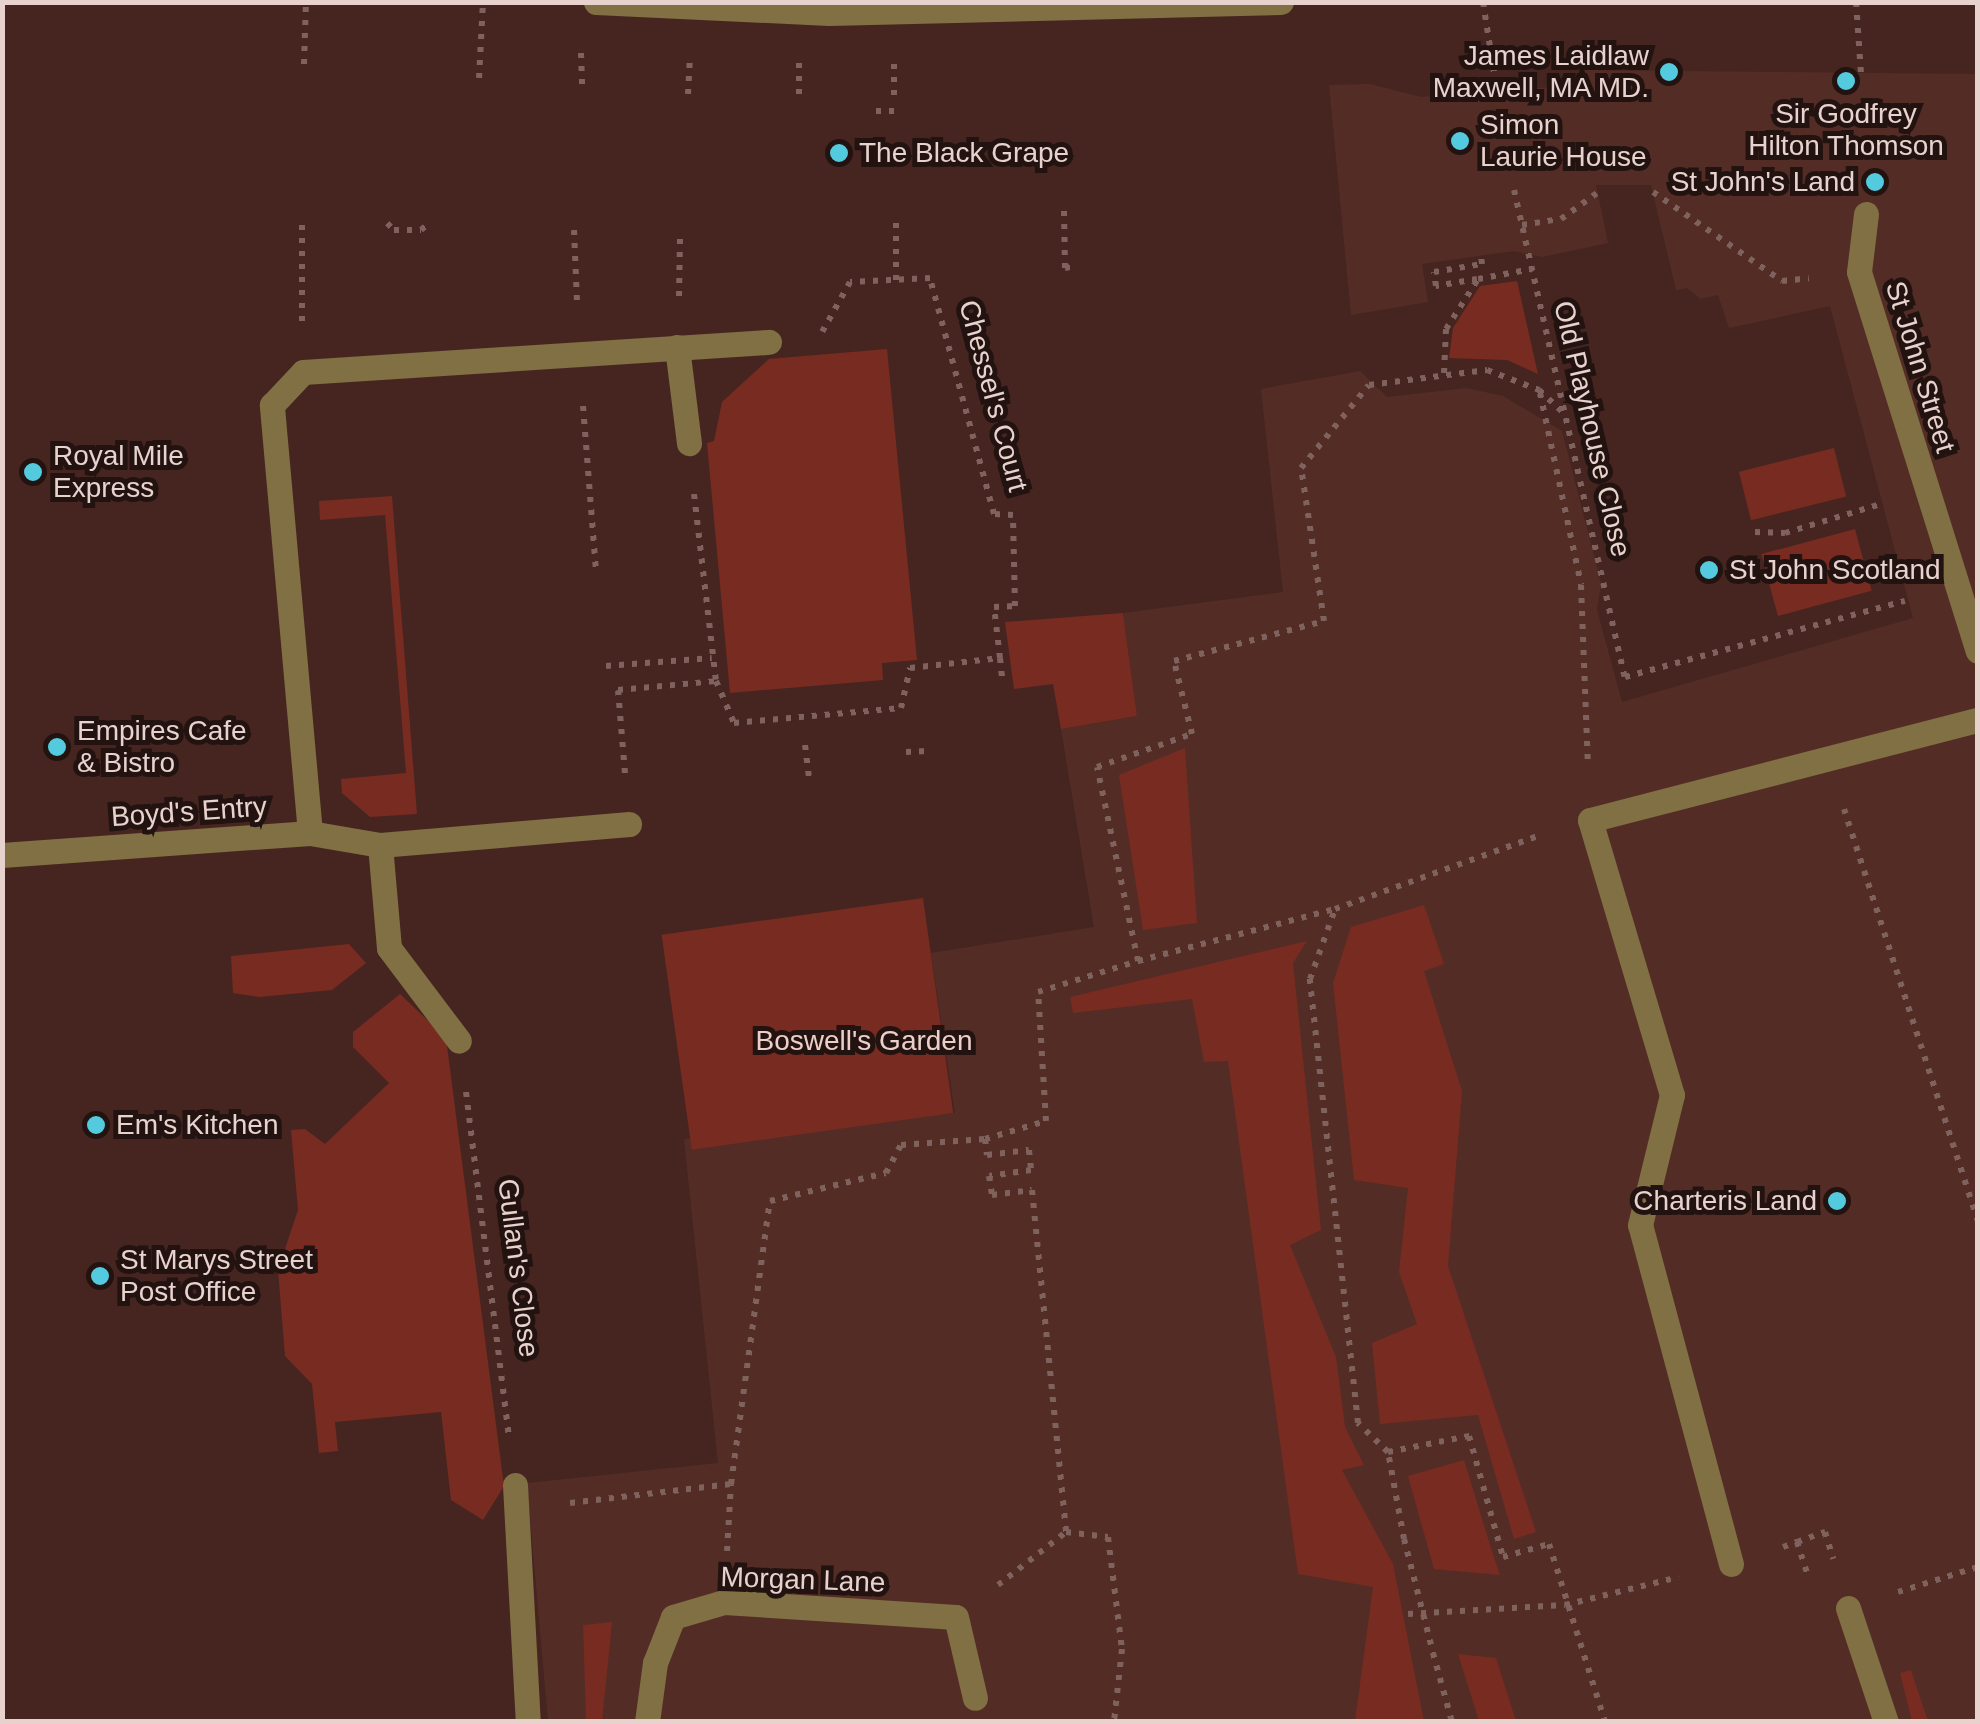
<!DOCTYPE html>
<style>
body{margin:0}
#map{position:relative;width:1980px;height:1724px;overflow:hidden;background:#462520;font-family:Helvetica,sans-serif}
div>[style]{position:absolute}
.built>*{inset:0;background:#542c26}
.green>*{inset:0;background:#782b20;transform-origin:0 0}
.path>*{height:6px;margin-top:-3px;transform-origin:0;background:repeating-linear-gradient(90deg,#7f625d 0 5px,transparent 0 13px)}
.minor>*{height:25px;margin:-12.5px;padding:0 12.5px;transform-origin:12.5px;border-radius:12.5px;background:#807043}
.path-bridge>*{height:6px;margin-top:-3px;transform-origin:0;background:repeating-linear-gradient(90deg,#7f625d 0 5px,transparent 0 13px)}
.dots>*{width:28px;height:28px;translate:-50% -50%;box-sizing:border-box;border:5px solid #221311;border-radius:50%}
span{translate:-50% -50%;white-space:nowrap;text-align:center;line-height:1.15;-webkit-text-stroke:10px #221311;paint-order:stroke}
.poi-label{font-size:28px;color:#e8d2cd}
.right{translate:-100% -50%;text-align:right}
.left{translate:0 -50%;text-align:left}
.street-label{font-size:28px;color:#e8d2cd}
.park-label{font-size:28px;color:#edcfc9}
.frame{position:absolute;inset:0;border:5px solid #e8d2cd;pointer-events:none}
</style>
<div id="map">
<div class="built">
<div style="clip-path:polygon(1580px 70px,1977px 74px,1977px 1721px,548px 1721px,527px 1483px,718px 1463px,684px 1139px,955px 1113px,931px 953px,1094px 927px,1061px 729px,1137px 716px,1123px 613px,1283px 592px,1261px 389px,1360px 371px,1387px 397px,1466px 388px,1503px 396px,1562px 431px,1601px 583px,1597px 610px,1622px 702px,1913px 618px,1830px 306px,1729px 328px,1718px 295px,1700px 299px,1687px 288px,1676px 290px,1651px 185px,1596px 185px,1608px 243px,1542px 257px,1514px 251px,1422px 264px,1428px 302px,1351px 315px,1329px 85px,1370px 84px,1421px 97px,1577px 85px)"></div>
</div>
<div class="green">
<div style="clip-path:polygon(1517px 281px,1538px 374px,1507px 360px,1449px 358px,1453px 328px,1480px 286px)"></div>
<div style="clip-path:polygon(887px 349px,917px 660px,882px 663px,883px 680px,730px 693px,707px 443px,714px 441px,722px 402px,769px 359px)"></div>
<div style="left:1834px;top:448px;width:50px;height:98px;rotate:76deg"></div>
<div style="clip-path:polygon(392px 496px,417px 814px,370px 817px,342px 793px,341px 779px,406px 773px,385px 515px,320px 520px,319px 501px)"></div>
<div style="left:1855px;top:529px;width:64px;height:97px;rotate:75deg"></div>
<div style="clip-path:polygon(1123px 613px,1137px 716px,1061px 729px,1053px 684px,1014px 689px,1005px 622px)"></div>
<div style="clip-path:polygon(1185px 748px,1197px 923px,1143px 930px,1119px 775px)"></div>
<div style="left:923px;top:898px;width:217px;height:264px;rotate:82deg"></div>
<div style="clip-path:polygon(1424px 905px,1444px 964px,1424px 971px,1462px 1091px,1448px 1266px,1536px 1532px,1514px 1539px,1478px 1415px,1380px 1424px,1372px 1343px,1417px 1324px,1399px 1272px,1408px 1188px,1354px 1180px,1333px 983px,1351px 927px)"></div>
<div style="clip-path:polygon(1307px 941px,1293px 963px,1321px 1230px,1290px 1245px,1336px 1357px,1345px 1427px,1364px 1465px,1342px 1470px,1393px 1564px,1424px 1721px,1355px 1721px,1373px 1587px,1298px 1574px,1228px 1061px,1204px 1062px,1192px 999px,1073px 1013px,1070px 997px)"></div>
<div style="clip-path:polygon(349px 944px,366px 963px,332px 990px,259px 997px,233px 993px,231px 956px)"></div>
<div style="clip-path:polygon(400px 994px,446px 1038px,504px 1486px,483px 1520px,451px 1500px,441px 1412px,335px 1422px,338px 1451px,319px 1453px,312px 1384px,285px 1356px,278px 1270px,298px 1210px,291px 1130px,305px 1129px,325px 1144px,389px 1083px,353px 1047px,353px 1032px)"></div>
<div style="clip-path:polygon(1464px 1460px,1490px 1545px,1500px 1575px,1434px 1569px,1408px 1476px)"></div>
<div style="clip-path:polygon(612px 1622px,602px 1721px,586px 1721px,583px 1625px)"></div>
<div style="clip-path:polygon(1458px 1654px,1496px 1658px,1516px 1721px,1479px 1721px)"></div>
<div style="clip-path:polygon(1911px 1670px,1928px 1721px,1912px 1721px,1900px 1673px)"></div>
</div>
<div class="path">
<div style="left:1483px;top:2px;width:90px;rotate:81.1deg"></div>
<div style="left:1856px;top:2px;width:72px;rotate:86deg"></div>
<div style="left:581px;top:53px;width:33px;rotate:88deg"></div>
<div style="left:799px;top:63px;width:39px;rotate:90deg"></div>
<div style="left:304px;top:64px;width:62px;rotate:-88.2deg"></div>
<div style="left:894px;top:64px;width:36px;rotate:90deg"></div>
<div style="left:479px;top:78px;width:76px;rotate:-87deg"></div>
<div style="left:688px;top:94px;width:34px;rotate:-87deg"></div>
<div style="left:876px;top:111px;width:19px"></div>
<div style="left:1514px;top:190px;width:499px;rotate:77.2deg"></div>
<div style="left:1625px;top:677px;width:290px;rotate:-15.2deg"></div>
<div style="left:1653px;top:192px;width:157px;rotate:34.6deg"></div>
<div style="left:1782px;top:281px;width:27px;rotate:-6deg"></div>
<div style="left:1064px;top:211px;width:57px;rotate:89deg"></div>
<div style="left:1065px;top:268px;width:10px;rotate:-11deg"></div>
<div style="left:387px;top:223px;width:10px;rotate:45deg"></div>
<div style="left:394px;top:230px;width:27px"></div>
<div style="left:421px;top:230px;width:11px;rotate:-41deg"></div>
<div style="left:1522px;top:225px;width:39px;rotate:-9deg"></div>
<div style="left:1561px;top:219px;width:44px;rotate:-35.8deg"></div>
<div style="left:574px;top:230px;width:73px;rotate:87.6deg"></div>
<div style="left:1477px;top:279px;width:42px;rotate:170.3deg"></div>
<div style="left:1436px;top:286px;width:14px;rotate:-98deg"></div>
<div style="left:1434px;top:272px;width:49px;rotate:-9.5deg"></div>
<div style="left:1482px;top:264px;width:8px;rotate:-97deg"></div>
<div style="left:896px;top:280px;width:62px;rotate:-90deg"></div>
<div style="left:679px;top:296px;width:57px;rotate:-89deg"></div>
<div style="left:302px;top:321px;width:100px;rotate:-90deg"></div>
<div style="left:1444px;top:373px;width:44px;rotate:-87.4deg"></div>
<div style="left:1446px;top:329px;width:59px;rotate:-57.4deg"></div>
<div style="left:1478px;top:279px;width:55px;rotate:-10.5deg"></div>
<div style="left:1540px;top:393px;width:196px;rotate:77.9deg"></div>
<div style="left:1581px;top:585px;width:181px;rotate:87.8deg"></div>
<div style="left:583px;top:406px;width:168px;rotate:85.5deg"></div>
<div style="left:694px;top:494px;width:187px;rotate:83.3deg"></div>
<div style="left:1755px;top:532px;width:30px;rotate:2deg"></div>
<div style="left:1785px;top:533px;width:97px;rotate:-16.8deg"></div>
<div style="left:1000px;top:658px;width:20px;rotate:84deg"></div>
<div style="left:606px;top:666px;width:106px;rotate:-4.3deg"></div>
<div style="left:805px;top:745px;width:34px;rotate:83deg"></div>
<div style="left:906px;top:752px;width:21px;rotate:-3deg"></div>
<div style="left:625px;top:773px;width:83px;rotate:-94.8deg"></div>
<div style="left:618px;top:690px;width:98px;rotate:-5.2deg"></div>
<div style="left:716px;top:681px;width:46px;rotate:66.8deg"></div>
<div style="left:734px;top:723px;width:168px;rotate:-5.1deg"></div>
<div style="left:901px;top:708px;width:41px;rotate:-77.3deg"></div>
<div style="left:910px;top:668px;width:91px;rotate:-6.3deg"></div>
<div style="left:1000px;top:658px;width:51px;rotate:-96.7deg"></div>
<div style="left:994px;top:607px;width:21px;rotate:-3deg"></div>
<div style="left:1015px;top:606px;width:91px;rotate:-91.3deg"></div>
<div style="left:1013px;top:515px;width:19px;rotate:-177deg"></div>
<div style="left:994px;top:514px;width:245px;rotate:-105.2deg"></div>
<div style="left:930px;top:278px;width:80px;rotate:177.1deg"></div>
<div style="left:850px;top:282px;width:57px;rotate:119.2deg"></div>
<div style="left:1844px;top:809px;width:433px;rotate:72deg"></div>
<div style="left:1138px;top:961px;width:204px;rotate:-14.8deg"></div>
<div style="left:466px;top:1092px;width:348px;rotate:82.9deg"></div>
<div style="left:985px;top:1139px;width:16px;rotate:83deg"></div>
<div style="left:987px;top:1155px;width:42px;rotate:-6.8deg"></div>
<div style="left:1029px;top:1150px;width:20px;rotate:84deg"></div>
<div style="left:1031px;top:1170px;width:42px;rotate:171.9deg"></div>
<div style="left:989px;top:1176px;width:19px;rotate:81deg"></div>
<div style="left:992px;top:1195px;width:40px;rotate:-7.1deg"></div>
<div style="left:1032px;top:1190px;width:344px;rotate:84.3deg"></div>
<div style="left:1388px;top:1452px;width:83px;rotate:-11.2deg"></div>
<div style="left:1469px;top:1436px;width:126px;rotate:74.3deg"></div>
<div style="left:1503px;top:1557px;width:48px;rotate:-15.8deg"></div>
<div style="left:1549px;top:1544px;width:187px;rotate:72.5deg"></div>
<div style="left:570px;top:1503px;width:162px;rotate:-6.7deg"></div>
<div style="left:731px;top:1484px;width:286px;rotate:-82.2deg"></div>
<div style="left:770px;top:1201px;width:119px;rotate:-13.6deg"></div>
<div style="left:886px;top:1173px;width:32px;rotate:-62deg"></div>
<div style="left:901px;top:1145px;width:84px;rotate:-4.1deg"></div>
<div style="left:985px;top:1139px;width:64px;rotate:-16.4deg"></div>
<div style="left:1046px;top:1121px;width:129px;rotate:-93.5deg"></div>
<div style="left:1038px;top:992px;width:105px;rotate:-17.2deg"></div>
<div style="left:1138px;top:961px;width:198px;rotate:-101.9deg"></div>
<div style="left:1097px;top:767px;width:101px;rotate:-19.2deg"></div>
<div style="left:1192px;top:734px;width:75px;rotate:-103.9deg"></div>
<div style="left:1174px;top:661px;width:155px;rotate:-14.9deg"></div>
<div style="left:1324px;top:621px;width:155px;rotate:-98.5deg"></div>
<div style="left:1301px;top:468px;width:107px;rotate:-50.7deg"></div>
<div style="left:1369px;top:385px;width:119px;rotate:-7.2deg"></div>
<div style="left:1487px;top:370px;width:56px;rotate:21deg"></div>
<div style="left:1539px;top:390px;width:37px;rotate:43deg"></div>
<div style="left:1404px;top:1539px;width:88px;rotate:-100.4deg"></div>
<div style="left:1388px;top:1452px;width:42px;rotate:-136deg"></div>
<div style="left:1358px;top:1423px;width:447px;rotate:-96.2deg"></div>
<div style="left:1310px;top:979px;width:74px;rotate:-70.3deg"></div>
<div style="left:1335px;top:909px;width:218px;rotate:-19.8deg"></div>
<div style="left:1797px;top:1542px;width:30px;rotate:-20deg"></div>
<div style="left:1825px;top:1532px;width:28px;rotate:73deg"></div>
<div style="left:1783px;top:1547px;width:15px;rotate:-20deg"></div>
<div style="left:1797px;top:1542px;width:33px;rotate:72deg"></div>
<div style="left:727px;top:1551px;width:67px;rotate:-86.6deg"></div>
<div style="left:998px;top:1585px;width:86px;rotate:-37.9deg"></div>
<div style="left:1066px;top:1532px;width:42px;rotate:6.8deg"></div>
<div style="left:1108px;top:1537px;width:113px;rotate:82.9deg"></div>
<div style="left:1122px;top:1649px;width:73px;rotate:96.3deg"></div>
<div style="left:1898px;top:1592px;width:84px;rotate:-17.4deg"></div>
<div style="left:1408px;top:1614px;width:157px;rotate:-3.3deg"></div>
<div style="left:1565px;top:1605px;width:117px;rotate:-13.8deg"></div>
<div style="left:1433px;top:1653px;width:72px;rotate:74.6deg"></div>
</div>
<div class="minor">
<div style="left:596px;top:2px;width:233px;rotate:2.7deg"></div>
<div style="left:829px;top:13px;width:452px;rotate:-1.4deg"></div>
<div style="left:1866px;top:214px;width:58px;rotate:96.9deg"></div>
<div style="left:1859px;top:272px;width:397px;rotate:72.6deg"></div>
<div style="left:677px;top:347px;width:97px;rotate:82.9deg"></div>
<div style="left:310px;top:833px;width:430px;rotate:-95.1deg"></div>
<div style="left:272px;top:405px;width:45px;rotate:-46.8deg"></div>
<div style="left:303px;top:372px;width:467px;rotate:-3.7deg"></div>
<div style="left:380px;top:845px;width:103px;rotate:85deg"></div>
<div style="left:389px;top:948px;width:116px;rotate:53deg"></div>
<div style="left:2px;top:855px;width:309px;rotate:-4.1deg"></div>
<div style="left:310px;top:833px;width:71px;rotate:9.7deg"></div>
<div style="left:380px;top:845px;width:250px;rotate:-4.8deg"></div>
<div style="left:515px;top:1485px;width:237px;rotate:86.9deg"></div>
<div style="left:1731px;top:1564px;width:351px;rotate:-105deg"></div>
<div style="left:1640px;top:1225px;width:134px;rotate:-76.2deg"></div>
<div style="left:1672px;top:1095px;width:287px;rotate:-106.6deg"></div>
<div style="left:1590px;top:820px;width:401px;rotate:-14.5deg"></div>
<div style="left:1848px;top:1608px;width:120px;rotate:71.6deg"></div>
<div style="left:647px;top:1722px;width:60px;rotate:-82.3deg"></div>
<div style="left:655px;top:1663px;width:49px;rotate:-68.6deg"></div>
<div style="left:673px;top:1617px;width:53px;rotate:-16.4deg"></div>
<div style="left:724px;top:1602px;width:232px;rotate:3.7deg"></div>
<div style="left:956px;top:1617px;width:83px;rotate:76.8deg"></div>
</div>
<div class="path-bridge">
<div style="left:1404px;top:1539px;width:118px;rotate:75.7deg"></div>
</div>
<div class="dots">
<div style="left:1669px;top:72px;background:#54cade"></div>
<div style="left:1846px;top:81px;background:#54cade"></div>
<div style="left:1460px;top:141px;background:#54cade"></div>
<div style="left:839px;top:153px;background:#54cade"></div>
<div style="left:1875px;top:182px;background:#54cade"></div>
<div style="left:33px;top:472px;background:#54cade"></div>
<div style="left:1709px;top:570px;background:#54cade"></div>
<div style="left:57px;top:747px;background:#54cade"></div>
<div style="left:96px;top:1125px;background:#54cade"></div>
<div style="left:1837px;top:1201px;background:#54cade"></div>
<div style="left:100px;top:1276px;background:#54cade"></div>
</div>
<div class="poi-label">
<span class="right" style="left:1649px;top:72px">James Laidlaw<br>Maxwell, MA MD.</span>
<span style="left:1846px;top:130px">Sir Godfrey<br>Hilton Thomson</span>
<span class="left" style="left:1480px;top:141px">Simon<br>Laurie House</span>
<span class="left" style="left:859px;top:153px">The Black Grape</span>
<span class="right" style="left:1855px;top:182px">St John's Land</span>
<span class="left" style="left:53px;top:472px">Royal Mile<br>Express</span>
<span class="left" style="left:1729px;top:570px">St John Scotland</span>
<span class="left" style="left:77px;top:747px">Empires Cafe<br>&amp; Bistro</span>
<span class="left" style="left:116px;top:1125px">Em's Kitchen</span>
<span class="right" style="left:1817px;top:1201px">Charteris Land</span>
<span class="left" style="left:120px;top:1276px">St Marys Street<br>Post Office</span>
</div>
<div class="street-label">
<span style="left:1920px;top:367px;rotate:73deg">St John Street</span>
<span style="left:993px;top:396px;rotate:75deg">Chessel's Court</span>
<span style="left:1592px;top:429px;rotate:77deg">Old Playhouse Close</span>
<span style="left:189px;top:812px;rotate:-4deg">Boyd's Entry</span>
<span style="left:518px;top:1268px;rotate:83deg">Gullan's Close</span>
<span style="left:803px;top:1580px;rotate:2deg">Morgan Lane</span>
</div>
<div class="park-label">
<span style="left:864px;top:1041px">Boswell's Garden</span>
</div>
<div class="frame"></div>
</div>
